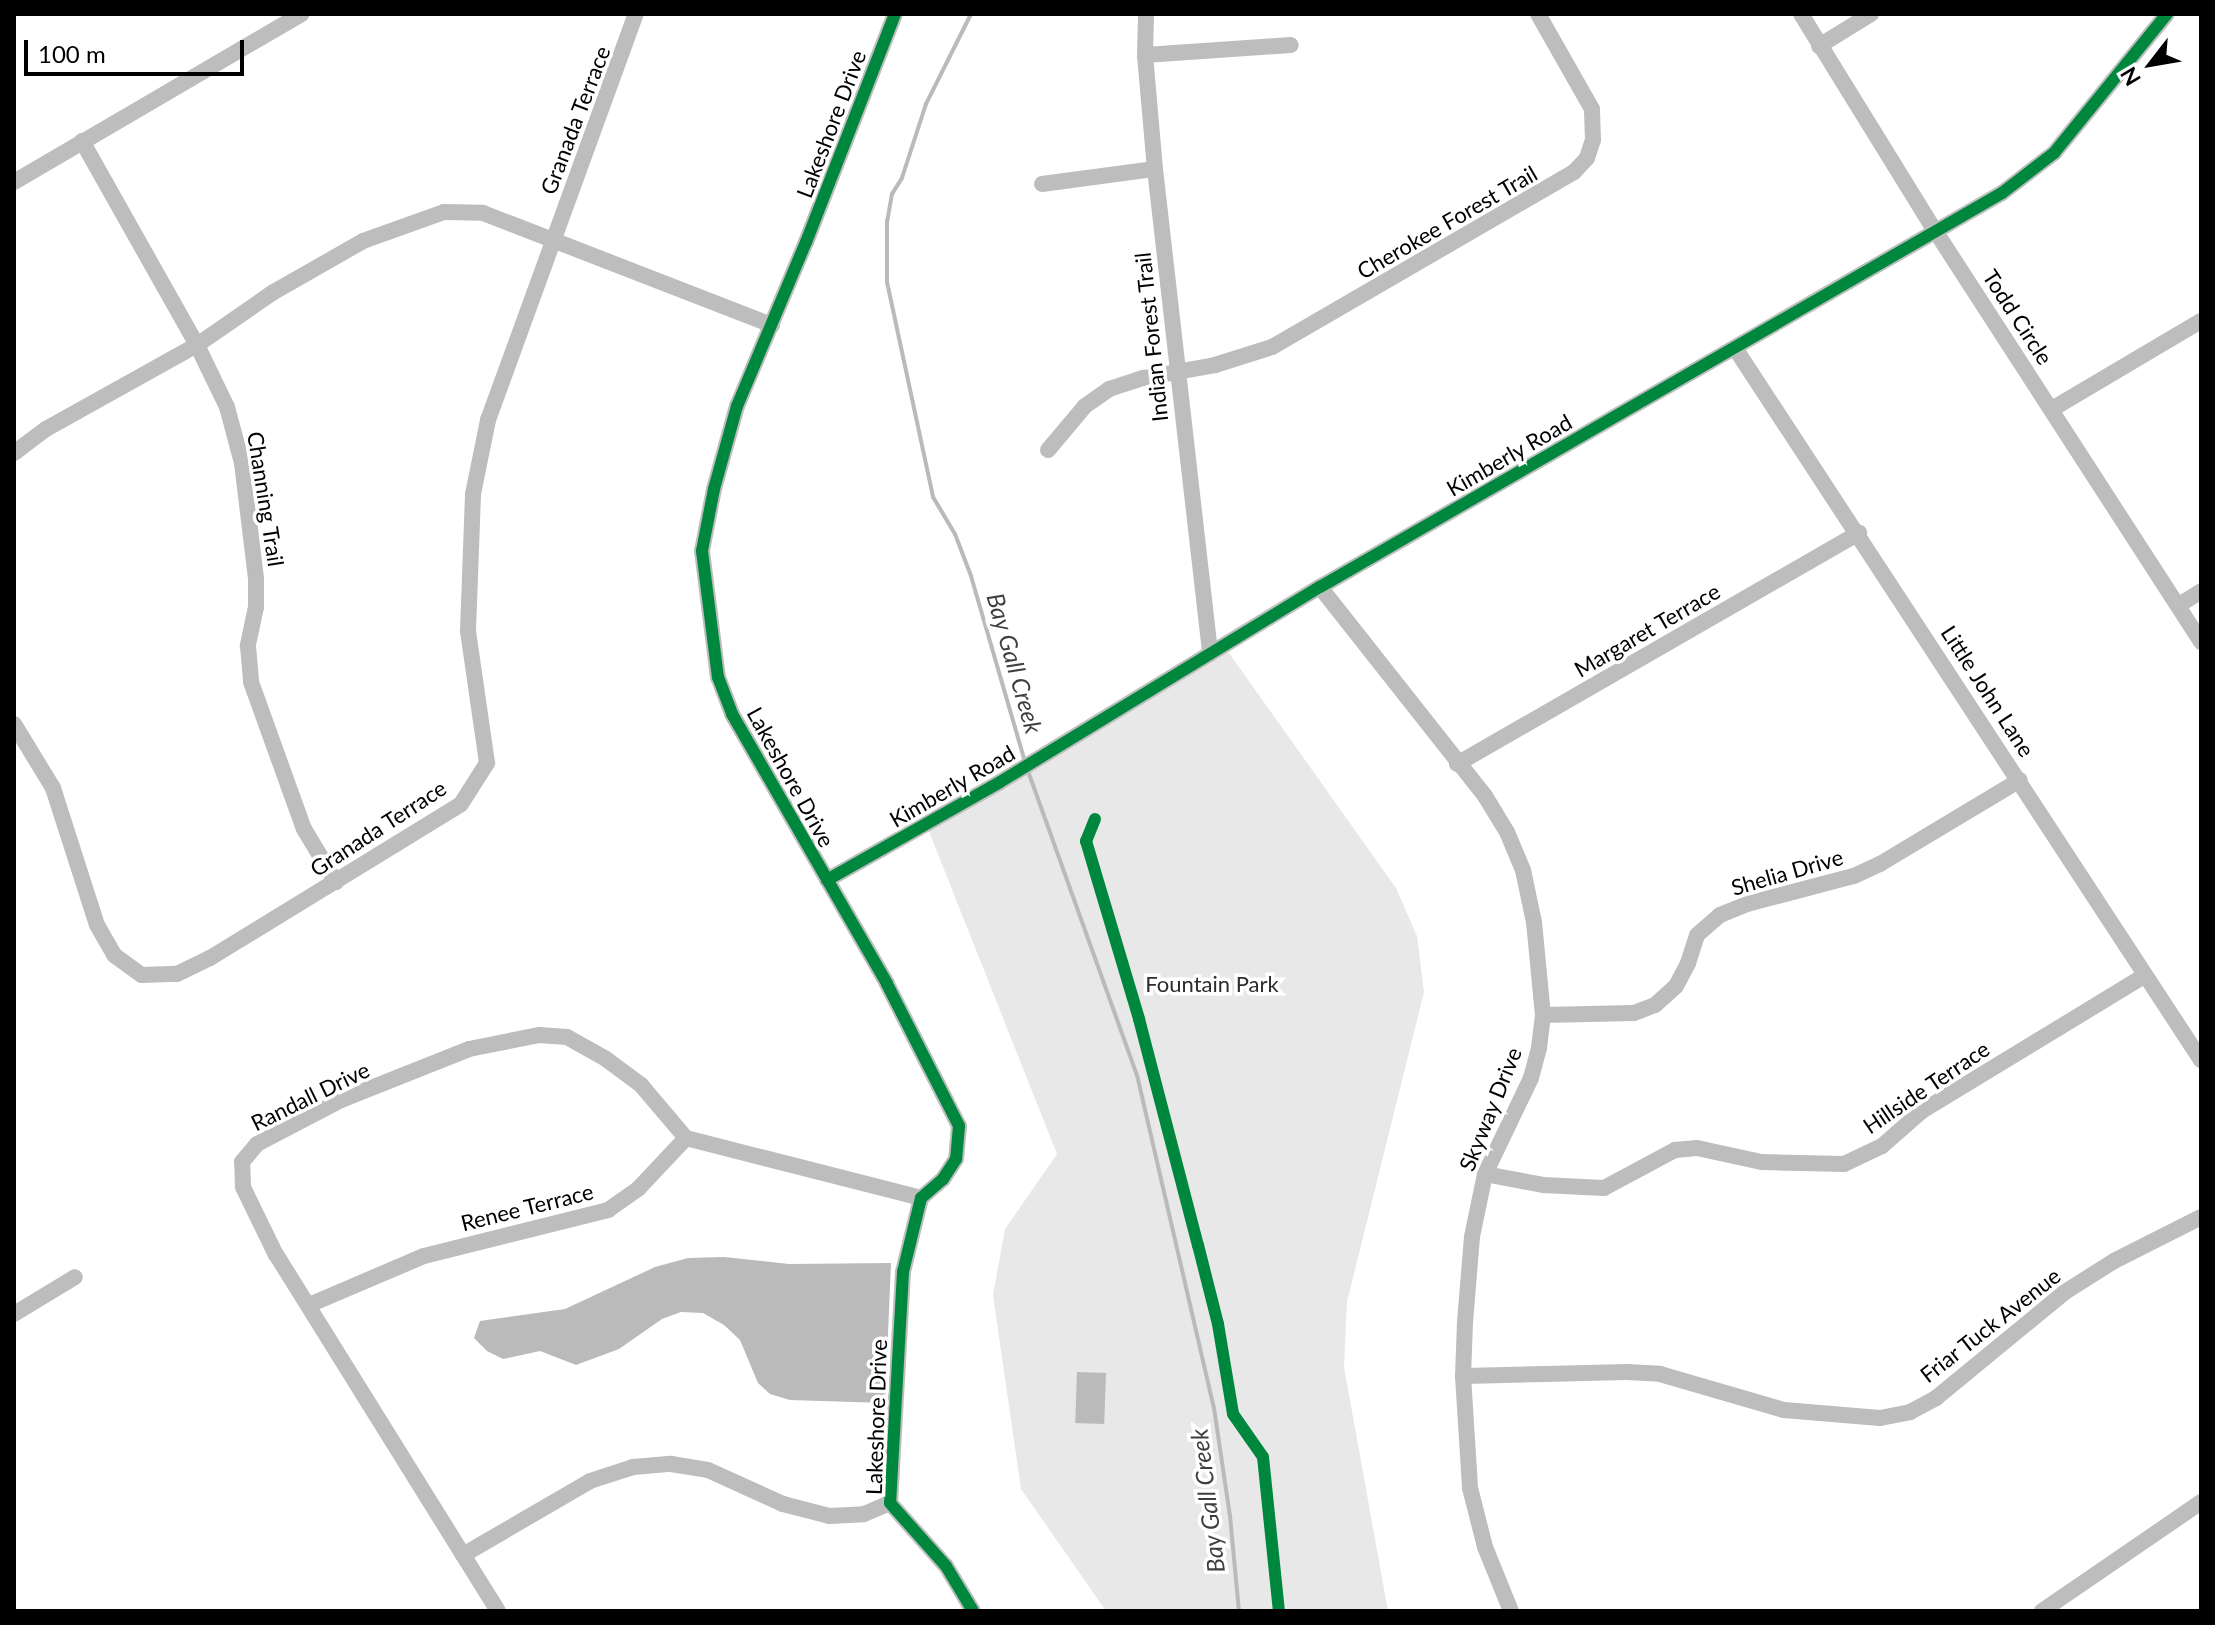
<!DOCTYPE html>
<style>
body{margin:0}
#map{position:relative;width:2215px;height:1625px;overflow:hidden;background:#fff;font-family:Lato,sans-serif}
div>[style]{position:absolute}
.green>*{inset:0;background:#e8e8e8}
.water>*{inset:0;background:#bababa;transform-origin:0 0}
.stream>*{height:4px;margin:-2px;padding:0 2px;transform-origin:2px;border-radius:2px;background:#bababa}
.street>*{height:16px;margin:-8px;padding:0 8px;transform-origin:8px;border-radius:8px;background:#bdbdbd}
.cycleway>*{height:12px;margin:-6px;padding:0 6px;transform-origin:6px;border-radius:6px;background:#00873e}
span{translate:-50% -50%;white-space:nowrap;text-align:center;line-height:1.15;-webkit-text-stroke:7px #fff;paint-order:stroke}
.street-label{font-size:22px;color:#000}
.park-label{font-size:22px;color:#2d2d2d}
.water-label{font-size:24px;color:#3e3e3e;font-style:italic}
.frame{position:absolute;inset:0;border:16px solid #000;pointer-events:none}
.north{position:absolute;left:2111px;top:24px;width:80px;height:80px;-webkit-text-stroke:6px #fff;paint-order:stroke;rotate:239deg;font-size:22px;font-weight:700;line-height:32px;text-align:center;color:#000}
.north::after{content:'';display:block;margin:auto;width:28px;height:36px;background:#000;clip-path:polygon(50% 0,100% 100%,50% 72%,0 100%)}
.scale{position:absolute;left:24px;top:40px;width:220px;height:36px;box-sizing:border-box;border:4px solid #000;border-top:0;padding-left:10px;font-size:24px;line-height:28px;white-space:nowrap;color:#000;-webkit-text-stroke:6px #fff;paint-order:stroke}
</style>
<div id="map">
<div class="green">
<div style="clip-path:polygon(1224px 646px,1396px 888px,1417px 936px,1424px 992px,1347px 1302px,1344px 1367px,1388px 1611px,1106px 1611px,1021px 1489px,993px 1295px,1005px 1229px,1057px 1154px,926px 824px)"></div>
</div>
<div class="water">
<div style="clip-path:polygon(724px 1257px,789px 1264px,891px 1263px,885px 1403px,790px 1400px,770px 1394px,758px 1383px,740px 1340px,724px 1325px,703px 1313px,681px 1312px,662px 1319px,619px 1349px,576px 1365px,540px 1351px,503px 1359px,487px 1351px,474px 1338px,480px 1321px,565px 1309px,655px 1267px,688px 1258px)"></div>
<div style="left:1077px;top:1372px;width:29px;height:51px;rotate:2deg"></div>
</div>
<div class="stream">
<div style="left:971px;top:14px;width:101px;rotate:116.6deg"></div>
<div style="left:926px;top:104px;width:78px;rotate:108deg"></div>
<div style="left:902px;top:178px;width:19px;rotate:122deg"></div>
<div style="left:892px;top:194px;width:27px;rotate:100deg"></div>
<div style="left:887px;top:221px;width:61px;rotate:90deg"></div>
<div style="left:887px;top:282px;width:220px;rotate:77.9deg"></div>
<div style="left:933px;top:497px;width:43px;rotate:59.3deg"></div>
<div style="left:955px;top:534px;width:45px;rotate:69.1deg"></div>
<div style="left:971px;top:576px;width:194px;rotate:73.8deg"></div>
<div style="left:1028px;top:771px;width:323px;rotate:70.3deg"></div>
<div style="left:1137px;top:1075px;width:342px;rotate:77deg"></div>
<div style="left:1214px;top:1408px;width:109px;rotate:81.6deg"></div>
<div style="left:1230px;top:1516px;width:95px;rotate:84.6deg"></div>
</div>
<div class="street">
<div style="left:895px;top:14px;width:245px;rotate:111.3deg"></div>
<div style="left:806px;top:242px;width:178px;rotate:112.8deg"></div>
<div style="left:737px;top:406px;width:86px;rotate:105.5deg"></div>
<div style="left:714px;top:489px;width:63px;rotate:101deg"></div>
<div style="left:702px;top:551px;width:127px;rotate:82.8deg"></div>
<div style="left:718px;top:677px;width:40px;rotate:69deg"></div>
<div style="left:732px;top:714px;width:311px;rotate:60.1deg"></div>
<div style="left:887px;top:984px;width:159px;rotate:63.1deg"></div>
<div style="left:959px;top:1126px;width:33px;rotate:95deg"></div>
<div style="left:956px;top:1159px;width:24px;rotate:123deg"></div>
<div style="left:943px;top:1179px;width:29px;rotate:139deg"></div>
<div style="left:921px;top:1198px;width:76px;rotate:103.7deg"></div>
<div style="left:903px;top:1272px;width:231px;rotate:93.2deg"></div>
<div style="left:890px;top:1503px;width:84px;rotate:48.4deg"></div>
<div style="left:946px;top:1566px;width:52px;rotate:59deg"></div>
<div style="left:1146px;top:14px;width:41px;rotate:91.4deg"></div>
<div style="left:1145px;top:55px;width:114px;rotate:85deg"></div>
<div style="left:1155px;top:169px;width:488px;rotate:83.5deg"></div>
<div style="left:1801px;top:14px;width:253px;rotate:58.3deg"></div>
<div style="left:1934px;top:229px;width:492px;rotate:57.1deg"></div>
<div style="left:1819px;top:46px;width:61px;rotate:-31.6deg"></div>
<div style="left:1145px;top:55px;width:146px;rotate:-3.9deg"></div>
<div style="left:82px;top:141px;width:234px;rotate:60.6deg"></div>
<div style="left:197px;top:345px;width:69px;rotate:64.2deg"></div>
<div style="left:227px;top:407px;width:58px;rotate:75deg"></div>
<div style="left:242px;top:463px;width:116px;rotate:83.1deg"></div>
<div style="left:256px;top:578px;width:29px;rotate:90deg"></div>
<div style="left:256px;top:607px;width:40px;rotate:102deg"></div>
<div style="left:248px;top:646px;width:36px;rotate:85deg"></div>
<div style="left:251px;top:682px;width:156px;rotate:70.2deg"></div>
<div style="left:304px;top:829px;width:62px;rotate:58.9deg"></div>
<div style="left:14px;top:182px;width:333px;rotate:-30.3deg"></div>
<div style="left:1042px;top:184px;width:114px;rotate:-7.6deg"></div>
<div style="left:1735px;top:348px;width:851px;rotate:56.8deg"></div>
<div style="left:2052px;top:409px;width:173px;rotate:-30.6deg"></div>
<div style="left:1048px;top:450px;width:57px;rotate:-49.9deg"></div>
<div style="left:1085px;top:406px;width:29px;rotate:-35deg"></div>
<div style="left:1109px;top:389px;width:36px;rotate:-18deg"></div>
<div style="left:1143px;top:378px;width:73px;rotate:-10.2deg"></div>
<div style="left:1215px;top:365px;width:60px;rotate:-17.5deg"></div>
<div style="left:1272px;top:347px;width:349px;rotate:-30.1deg"></div>
<div style="left:1574px;top:172px;width:19px;rotate:-47deg"></div>
<div style="left:1587px;top:158px;width:19px;rotate:-72deg"></div>
<div style="left:1593px;top:140px;width:31px;rotate:-92deg"></div>
<div style="left:1592px;top:109px;width:109px;rotate:-119.6deg"></div>
<div style="left:14px;top:453px;width:40px;rotate:-37deg"></div>
<div style="left:46px;top:429px;width:173px;rotate:-29.1deg"></div>
<div style="left:197px;top:345px;width:91px;rotate:-34.7deg"></div>
<div style="left:272px;top:293px;width:105px;rotate:-29.7deg"></div>
<div style="left:363px;top:241px;width:86px;rotate:-19.7deg"></div>
<div style="left:444px;top:212px;width:39px;rotate:1deg"></div>
<div style="left:483px;top:213px;width:310px;rotate:21.2deg"></div>
<div style="left:1320px;top:587px;width:266px;rotate:51.7deg"></div>
<div style="left:1485px;top:796px;width:42px;rotate:58.6deg"></div>
<div style="left:1507px;top:832px;width:41px;rotate:67.2deg"></div>
<div style="left:1523px;top:870px;width:53px;rotate:78.1deg"></div>
<div style="left:1534px;top:922px;width:93px;rotate:84.5deg"></div>
<div style="left:1543px;top:1015px;width:33px;rotate:97deg"></div>
<div style="left:1539px;top:1048px;width:31px;rotate:105deg"></div>
<div style="left:1531px;top:1078px;width:106px;rotate:115.6deg"></div>
<div style="left:1485px;top:1174px;width:64px;rotate:101.7deg"></div>
<div style="left:1472px;top:1237px;width:85px;rotate:94.7deg"></div>
<div style="left:1465px;top:1322px;width:54px;rotate:92.1deg"></div>
<div style="left:1463px;top:1376px;width:112px;rotate:86.4deg"></div>
<div style="left:1470px;top:1488px;width:61px;rotate:75.7deg"></div>
<div style="left:1485px;top:1547px;width:69px;rotate:67.9deg"></div>
<div style="left:2179px;top:605px;width:26px;rotate:-32deg"></div>
<div style="left:14px;top:724px;width:75px;rotate:58.6deg"></div>
<div style="left:53px;top:788px;width:144px;rotate:72.2deg"></div>
<div style="left:97px;top:925px;width:34px;rotate:60deg"></div>
<div style="left:114px;top:955px;width:34px;rotate:36deg"></div>
<div style="left:142px;top:975px;width:35px;rotate:-2deg"></div>
<div style="left:177px;top:974px;width:37px;rotate:-26deg"></div>
<div style="left:210px;top:958px;width:294px;rotate:-31.5deg"></div>
<div style="left:461px;top:804px;width:49px;rotate:-57.6deg"></div>
<div style="left:487px;top:763px;width:133px;rotate:-98.2deg"></div>
<div style="left:468px;top:631px;width:137px;rotate:-87.9deg"></div>
<div style="left:473px;top:494px;width:76px;rotate:-78.5deg"></div>
<div style="left:488px;top:420px;width:432px;rotate:-70deg"></div>
<div style="left:1457px;top:764px;width:464px;rotate:-29.9deg"></div>
<div style="left:827px;top:880px;width:199px;rotate:-29.5deg"></div>
<div style="left:1000px;top:782px;width:375px;rotate:-31.4deg"></div>
<div style="left:1320px;top:587px;width:788px;rotate:-30.02deg"></div>
<div style="left:2002px;top:193px;width:66px;rotate:-37.6deg"></div>
<div style="left:2054px;top:153px;width:179px;rotate:-50.9deg"></div>
<div style="left:1543px;top:1015px;width:91px;rotate:-1.3deg"></div>
<div style="left:1634px;top:1013px;width:22px;rotate:-21deg"></div>
<div style="left:1655px;top:1005px;width:28px;rotate:-42deg"></div>
<div style="left:1676px;top:986px;width:26px;rotate:-62deg"></div>
<div style="left:1688px;top:963px;width:29px;rotate:-72deg"></div>
<div style="left:1697px;top:935px;width:30px;rotate:-41deg"></div>
<div style="left:1720px;top:915px;width:29px;rotate:-22deg"></div>
<div style="left:1747px;top:904px;width:111px;rotate:-14.7deg"></div>
<div style="left:1854px;top:876px;width:29px;rotate:-25deg"></div>
<div style="left:1880px;top:864px;width:163px;rotate:-31deg"></div>
<div style="left:686px;top:1138px;width:243px;rotate:14.3deg"></div>
<div style="left:1485px;top:1174px;width:59px;rotate:10.7deg"></div>
<div style="left:1543px;top:1185px;width:61px;rotate:2.8deg"></div>
<div style="left:1604px;top:1188px;width:81px;rotate:-28.2deg"></div>
<div style="left:1675px;top:1150px;width:22px;rotate:-5deg"></div>
<div style="left:1697px;top:1148px;width:66px;rotate:12.2deg"></div>
<div style="left:1762px;top:1162px;width:82px;rotate:1.4deg"></div>
<div style="left:1844px;top:1164px;width:42px;rotate:-25.3deg"></div>
<div style="left:1882px;top:1146px;width:53px;rotate:-41.2deg"></div>
<div style="left:1922px;top:1111px;width:260px;rotate:-31.3deg"></div>
<div style="left:309px;top:1305px;width:125px;rotate:-23.1deg"></div>
<div style="left:424px;top:1256px;width:190px;rotate:-14deg"></div>
<div style="left:608px;top:1210px;width:37px;rotate:-35deg"></div>
<div style="left:638px;top:1189px;width:70px;rotate:-46.7deg"></div>
<div style="left:14px;top:1314px;width:71px;rotate:-31.2deg"></div>
<div style="left:1463px;top:1376px;width:164px;rotate:-1.4deg"></div>
<div style="left:1627px;top:1372px;width:33px;rotate:3deg"></div>
<div style="left:1660px;top:1374px;width:129px;rotate:16.2deg"></div>
<div style="left:1784px;top:1410px;width:96px;rotate:4.8deg"></div>
<div style="left:1880px;top:1418px;width:31px;rotate:-11deg"></div>
<div style="left:1910px;top:1412px;width:30px;rotate:-28deg"></div>
<div style="left:1936px;top:1398px;width:167px;rotate:-39.4deg"></div>
<div style="left:2065px;top:1292px;width:58px;rotate:-32.3deg"></div>
<div style="left:2114px;top:1261px;width:97px;rotate:-26.8deg"></div>
<div style="left:463px;top:1555px;width:147px;rotate:-30.2deg"></div>
<div style="left:590px;top:1481px;width:45px;rotate:-18deg"></div>
<div style="left:633px;top:1467px;width:38px;rotate:-5deg"></div>
<div style="left:671px;top:1464px;width:37px;rotate:9deg"></div>
<div style="left:708px;top:1470px;width:82px;rotate:24.4deg"></div>
<div style="left:783px;top:1504px;width:48px;rotate:14.6deg"></div>
<div style="left:829px;top:1516px;width:35px;rotate:-3deg"></div>
<div style="left:864px;top:1514px;width:28px;rotate:-23deg"></div>
<div style="left:498px;top:1611px;width:420px;rotate:-121.9deg"></div>
<div style="left:276px;top:1255px;width:76px;rotate:-115.9deg"></div>
<div style="left:243px;top:1187px;width:25px;rotate:-92deg"></div>
<div style="left:242px;top:1162px;width:23px;rotate:-50deg"></div>
<div style="left:257px;top:1144px;width:95px;rotate:-27.6deg"></div>
<div style="left:341px;top:1100px;width:138px;rotate:-21.7deg"></div>
<div style="left:469px;top:1049px;width:71px;rotate:-11.3deg"></div>
<div style="left:539px;top:1035px;width:28px;rotate:4deg"></div>
<div style="left:567px;top:1037px;width:45px;rotate:29.4deg"></div>
<div style="left:606px;top:1059px;width:44px;rotate:36.6deg"></div>
<div style="left:641px;top:1085px;width:70px;rotate:49.7deg"></div>
<div style="left:2042px;top:1611px;width:193px;rotate:-34.4deg"></div>
</div>
<div class="cycleway">
<div style="left:895px;top:14px;width:245px;rotate:111.3deg"></div>
<div style="left:806px;top:242px;width:178px;rotate:112.8deg"></div>
<div style="left:737px;top:406px;width:86px;rotate:105.5deg"></div>
<div style="left:714px;top:489px;width:63px;rotate:101deg"></div>
<div style="left:702px;top:551px;width:127px;rotate:82.8deg"></div>
<div style="left:718px;top:677px;width:40px;rotate:69deg"></div>
<div style="left:732px;top:714px;width:311px;rotate:60.1deg"></div>
<div style="left:887px;top:984px;width:159px;rotate:63.1deg"></div>
<div style="left:959px;top:1126px;width:33px;rotate:95deg"></div>
<div style="left:956px;top:1159px;width:24px;rotate:123deg"></div>
<div style="left:943px;top:1179px;width:29px;rotate:139deg"></div>
<div style="left:921px;top:1198px;width:76px;rotate:103.7deg"></div>
<div style="left:903px;top:1272px;width:231px;rotate:93.2deg"></div>
<div style="left:890px;top:1503px;width:84px;rotate:48.4deg"></div>
<div style="left:946px;top:1566px;width:52px;rotate:59deg"></div>
<div style="left:1095px;top:819px;width:24px;rotate:112deg"></div>
<div style="left:1086px;top:841px;width:186px;rotate:73.4deg"></div>
<div style="left:1139px;top:1019px;width:234px;rotate:75.4deg"></div>
<div style="left:1198px;top:1245px;width:81px;rotate:75.8deg"></div>
<div style="left:1218px;top:1324px;width:91px;rotate:80.5deg"></div>
<div style="left:1233px;top:1414px;width:52px;rotate:55.1deg"></div>
<div style="left:1263px;top:1457px;width:155px;rotate:84.1deg"></div>
<div style="left:827px;top:880px;width:199px;rotate:-29.5deg"></div>
<div style="left:1000px;top:782px;width:375px;rotate:-31.4deg"></div>
<div style="left:1320px;top:587px;width:788px;rotate:-30.02deg"></div>
<div style="left:2002px;top:193px;width:66px;rotate:-37.6deg"></div>
<div style="left:2054px;top:153px;width:179px;rotate:-50.9deg"></div>
</div>
<div class="street-label">
<span style="left:575px;top:120px;rotate:-69deg">Granada Terrace</span>
<span style="left:831px;top:124px;rotate:-69deg">Lakeshore Drive</span>
<span style="left:1447px;top:222px;rotate:-30deg">Cherokee Forest Trail</span>
<span style="left:2018px;top:317px;rotate:57deg">Todd Circle</span>
<span style="left:1151px;top:337px;rotate:-96deg">Indian Forest Trail</span>
<span style="left:1509px;top:455px;rotate:-30deg">Kimberly Road</span>
<span style="left:266px;top:499px;rotate:81deg">Channing Trail</span>
<span style="left:1647px;top:630px;rotate:-30deg">Margaret Terrace</span>
<span style="left:1988px;top:691px;rotate:57deg">Little John Lane</span>
<span style="left:791px;top:777px;rotate:61deg">Lakeshore Drive</span>
<span style="left:952px;top:786px;rotate:-30deg">Kimberly Road</span>
<span style="left:378px;top:828px;rotate:-33deg">Granada Terrace</span>
<span style="left:1787px;top:872px;rotate:-16deg">Shelia Drive</span>
<span style="left:1926px;top:1087px;rotate:-34deg">Hillside Terrace</span>
<span style="left:310px;top:1096px;rotate:-26deg">Randall Drive</span>
<span style="left:1490px;top:1109px;rotate:-68deg">Skyway Drive</span>
<span style="left:527px;top:1207px;rotate:-14deg">Renee Terrace</span>
<span style="left:1990px;top:1325px;rotate:-38deg">Friar Tuck Avenue</span>
<span style="left:876px;top:1417px;rotate:-88deg">Lakeshore Drive</span>
</div>
<div class="park-label">
<span style="left:1212px;top:984px">Fountain Park</span>
</div>
<div class="water-label">
<span style="left:1015px;top:663px;rotate:74deg">Bay Gall Creek</span>
<span style="left:1207px;top:1501px;rotate:-97deg">Bay Gall Creek</span>
</div>
<div class="frame"></div>
<div class="north">N</div>
<div class="scale">100 m</div>
</div>
